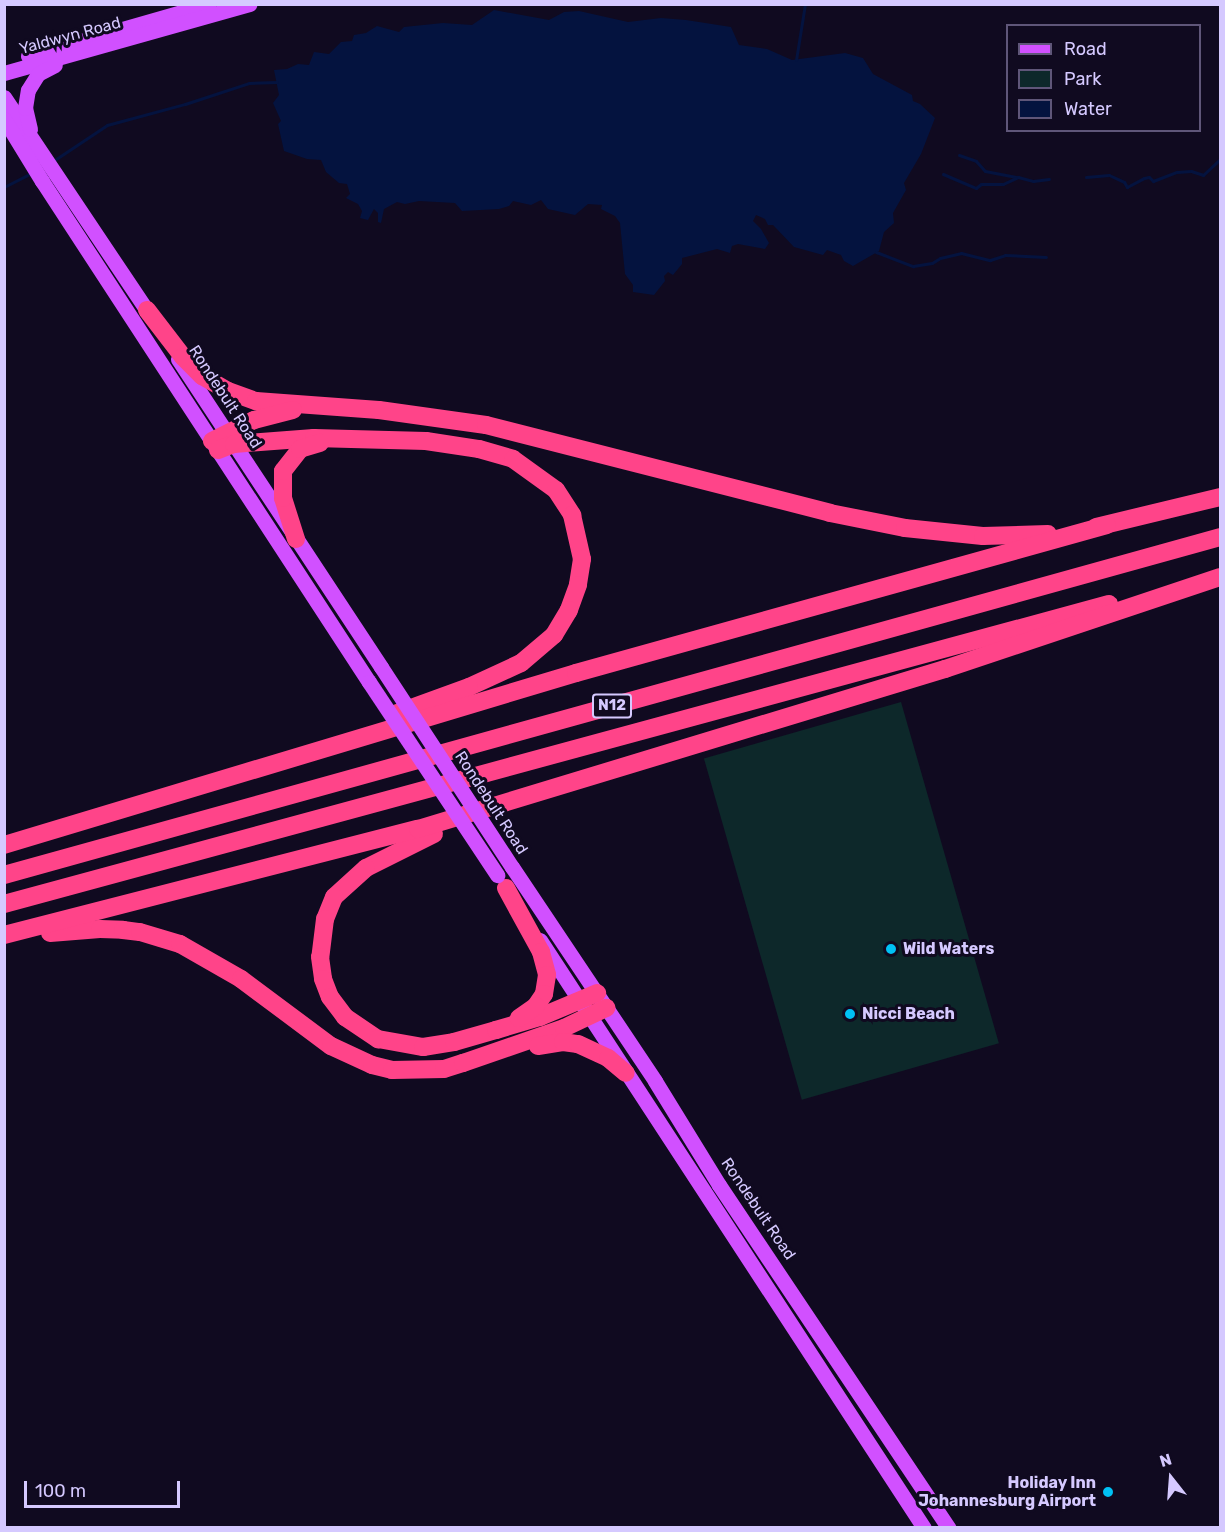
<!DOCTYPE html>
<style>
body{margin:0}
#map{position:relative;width:1225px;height:1532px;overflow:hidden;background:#100a20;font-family:Rubik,sans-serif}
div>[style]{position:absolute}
.green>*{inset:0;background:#0d282a;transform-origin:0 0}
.water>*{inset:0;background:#04133f}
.stream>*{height:3px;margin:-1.5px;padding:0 1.5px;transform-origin:1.5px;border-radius:1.5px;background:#04133f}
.major>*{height:15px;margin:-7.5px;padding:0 7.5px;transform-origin:7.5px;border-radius:7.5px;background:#d150ff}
.highway>*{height:18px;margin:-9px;padding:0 9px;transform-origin:9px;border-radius:9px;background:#ff4489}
.major-bridge>*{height:15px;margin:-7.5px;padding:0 7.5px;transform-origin:7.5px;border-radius:7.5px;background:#d150ff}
.dots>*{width:16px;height:16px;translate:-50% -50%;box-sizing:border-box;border:3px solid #100a20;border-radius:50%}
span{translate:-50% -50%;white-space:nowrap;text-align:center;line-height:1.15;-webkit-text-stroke:6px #100a20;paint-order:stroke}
.shield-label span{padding:2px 4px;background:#100a20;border:2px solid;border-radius:4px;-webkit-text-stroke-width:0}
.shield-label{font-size:15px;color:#d5c9ff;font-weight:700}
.street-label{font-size:16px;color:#d5c9ff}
.poi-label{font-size:16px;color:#d5c9ff;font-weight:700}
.left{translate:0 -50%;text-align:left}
.right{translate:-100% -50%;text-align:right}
.frame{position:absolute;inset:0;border:6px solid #d5c9ff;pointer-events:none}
.legend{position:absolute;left:1006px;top:24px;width:195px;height:108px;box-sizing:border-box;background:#100a20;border:2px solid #5f5679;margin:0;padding:8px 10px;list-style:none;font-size:18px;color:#d5c9ff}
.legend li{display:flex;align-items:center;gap:12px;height:30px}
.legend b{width:30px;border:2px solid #5f5679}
.north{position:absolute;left:1141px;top:1448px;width:60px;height:60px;-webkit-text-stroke:4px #100a20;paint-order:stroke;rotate:343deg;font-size:16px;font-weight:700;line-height:24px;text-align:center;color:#d5c9ff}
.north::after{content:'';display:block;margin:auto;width:21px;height:27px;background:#d5c9ff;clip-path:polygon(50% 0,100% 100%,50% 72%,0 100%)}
.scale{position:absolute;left:24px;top:1481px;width:156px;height:27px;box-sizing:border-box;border:3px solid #d5c9ff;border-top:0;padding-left:8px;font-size:18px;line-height:21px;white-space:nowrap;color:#d5c9ff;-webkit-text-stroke:4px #100a20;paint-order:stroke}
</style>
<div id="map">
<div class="green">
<div style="left:901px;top:702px;width:355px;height:205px;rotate:74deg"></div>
</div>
<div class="water">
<div style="clip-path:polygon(494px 10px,549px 20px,564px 12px,579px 11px,628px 22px,661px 18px,686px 20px,731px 27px,739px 45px,767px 49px,792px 60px,845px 53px,863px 58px,873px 74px,912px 95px,913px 101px,920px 104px,935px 118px,921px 154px,904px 183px,906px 190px,893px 213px,894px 223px,884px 232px,879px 251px,853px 266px,844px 261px,841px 255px,827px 250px,823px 255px,794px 247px,773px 225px,768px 225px,765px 219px,756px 215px,753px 221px,761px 229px,769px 243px,765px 249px,738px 244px,732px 246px,730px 253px,717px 249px,682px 258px,682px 264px,673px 275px,668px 272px,664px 276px,665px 281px,654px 295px,633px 292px,633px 285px,625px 274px,620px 223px,615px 216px,601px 209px,602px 205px,588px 204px,575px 215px,548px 209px,541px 200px,531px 205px,513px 201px,509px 206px,499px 209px,462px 211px,455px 203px,419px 201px,405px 204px,397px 202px,384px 209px,381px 223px,378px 222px,378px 213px,374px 209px,368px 220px,360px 218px,362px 211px,358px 204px,346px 198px,350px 194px,347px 184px,339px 183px,326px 172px,321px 160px,307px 159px,284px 151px,278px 124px,281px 121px,273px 103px,279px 95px,274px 70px,287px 69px,298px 64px,309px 65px,314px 52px,329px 54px,341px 42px,352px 41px,354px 35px,366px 33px,377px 26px,399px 32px,404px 27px,443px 23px,472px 25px)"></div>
</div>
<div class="stream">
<div style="left:796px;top:60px;width:57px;rotate:-80.9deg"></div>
<div style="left:959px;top:155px;width:18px;rotate:19deg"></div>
<div style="left:976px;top:161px;width:13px;rotate:48deg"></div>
<div style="left:985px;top:171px;width:33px;rotate:11deg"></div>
<div style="left:53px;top:161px;width:65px;rotate:-33.7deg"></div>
<div style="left:107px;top:125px;width:81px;rotate:-15.1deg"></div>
<div style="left:185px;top:104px;width:67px;rotate:-18.2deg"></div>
<div style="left:249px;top:83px;width:28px;rotate:-2deg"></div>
<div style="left:943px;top:174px;width:36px;rotate:23deg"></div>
<div style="left:976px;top:188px;width:6px;rotate:-39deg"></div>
<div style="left:981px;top:184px;width:22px"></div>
<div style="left:1003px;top:184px;width:17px;rotate:-25deg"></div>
<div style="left:1018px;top:177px;width:16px;rotate:15deg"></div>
<div style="left:1033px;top:181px;width:16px;rotate:-7deg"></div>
<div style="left:1086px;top:177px;width:23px;rotate:-5deg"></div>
<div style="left:1109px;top:175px;width:17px;rotate:25deg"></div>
<div style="left:1124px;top:182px;width:6px;rotate:59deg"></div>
<div style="left:1127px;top:187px;width:19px;rotate:-28deg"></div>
<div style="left:1144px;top:178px;width:5px;rotate:-11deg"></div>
<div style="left:1149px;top:177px;width:6px;rotate:45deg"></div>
<div style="left:1153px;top:181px;width:26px;rotate:-21deg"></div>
<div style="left:1177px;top:172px;width:14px;rotate:-4deg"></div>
<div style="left:1191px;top:171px;width:13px;rotate:18deg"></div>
<div style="left:1203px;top:175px;width:23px;rotate:-43deg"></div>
<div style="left:4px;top:187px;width:31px;rotate:-27deg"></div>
<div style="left:876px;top:252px;width:40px;rotate:21deg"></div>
<div style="left:913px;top:266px;width:19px;rotate:-9deg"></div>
<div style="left:932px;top:263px;width:9px;rotate:-32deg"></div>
<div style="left:940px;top:258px;width:22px;rotate:-13deg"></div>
<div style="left:961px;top:253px;width:30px;rotate:14deg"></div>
<div style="left:990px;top:260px;width:16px;rotate:-18deg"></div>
<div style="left:1005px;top:255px;width:41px;rotate:2.8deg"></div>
</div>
<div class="major">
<div style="left:28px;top:56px;width:188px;rotate:-16deg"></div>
<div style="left:4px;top:73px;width:255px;rotate:-15.7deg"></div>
<div style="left:4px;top:97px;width:266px;rotate:56.2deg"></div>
<div style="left:4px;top:119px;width:73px;rotate:58.5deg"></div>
<div style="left:42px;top:181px;width:598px;rotate:56.87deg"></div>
<div style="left:30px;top:129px;width:22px;rotate:-103deg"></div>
<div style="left:25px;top:108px;width:18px;rotate:-81deg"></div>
<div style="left:28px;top:90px;width:19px;rotate:-58deg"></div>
<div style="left:38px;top:74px;width:19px;rotate:-28deg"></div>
<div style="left:178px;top:359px;width:369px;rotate:56.6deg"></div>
<div style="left:512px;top:867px;width:257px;rotate:56.2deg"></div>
<div style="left:655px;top:1081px;width:122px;rotate:58.4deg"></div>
<div style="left:719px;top:1185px;width:413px;rotate:56.2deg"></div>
<div style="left:540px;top:940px;width:702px;rotate:56.85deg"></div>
</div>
<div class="highway">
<div style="left:147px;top:310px;width:59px;rotate:52.5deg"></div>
<div style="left:183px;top:357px;width:27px;rotate:45deg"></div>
<div style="left:202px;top:376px;width:30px;rotate:30deg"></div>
<div style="left:228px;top:391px;width:30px;rotate:20deg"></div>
<div style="left:256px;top:401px;width:123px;rotate:4.2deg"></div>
<div style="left:379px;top:410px;width:108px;rotate:8deg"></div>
<div style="left:486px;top:425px;width:355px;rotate:14.3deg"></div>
<div style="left:830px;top:513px;width:76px;rotate:11.3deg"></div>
<div style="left:905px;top:528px;width:78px;rotate:5.9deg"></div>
<div style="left:983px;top:536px;width:65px;rotate:-1.8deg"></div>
<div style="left:212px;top:441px;width:47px;rotate:-26.6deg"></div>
<div style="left:254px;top:420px;width:40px;rotate:-14.4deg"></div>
<div style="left:218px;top:450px;width:17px;rotate:-21deg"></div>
<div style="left:234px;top:444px;width:80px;rotate:-4.3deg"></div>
<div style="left:314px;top:438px;width:112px;rotate:1.5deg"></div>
<div style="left:426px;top:441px;width:54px;rotate:8.6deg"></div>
<div style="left:479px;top:449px;width:35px;rotate:16deg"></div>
<div style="left:513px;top:459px;width:53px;rotate:35.8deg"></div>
<div style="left:556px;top:490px;width:30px;rotate:57deg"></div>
<div style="left:572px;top:515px;width:45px;rotate:77.2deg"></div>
<div style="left:582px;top:559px;width:26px;rotate:99deg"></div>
<div style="left:578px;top:585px;width:27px;rotate:110deg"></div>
<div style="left:569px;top:610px;width:29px;rotate:121deg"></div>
<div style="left:554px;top:635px;width:43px;rotate:139.7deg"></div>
<div style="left:521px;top:663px;width:57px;rotate:155.2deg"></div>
<div style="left:469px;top:687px;width:79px;rotate:160deg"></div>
<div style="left:1096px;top:527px;width:128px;rotate:-13.6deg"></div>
<div style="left:296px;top:539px;width:43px;rotate:-107.6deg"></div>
<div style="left:283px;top:498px;width:27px;rotate:-90deg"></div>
<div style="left:283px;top:471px;width:28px;rotate:-52deg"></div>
<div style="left:300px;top:449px;width:21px;rotate:-17deg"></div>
<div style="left:434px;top:834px;width:76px;rotate:153.4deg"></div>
<div style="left:366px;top:868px;width:43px;rotate:137.8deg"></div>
<div style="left:334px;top:897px;width:24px;rotate:112deg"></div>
<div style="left:325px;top:919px;width:38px;rotate:97deg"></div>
<div style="left:320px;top:957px;width:22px;rotate:82deg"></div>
<div style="left:323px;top:979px;width:19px;rotate:69deg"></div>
<div style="left:330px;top:997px;width:25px;rotate:53deg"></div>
<div style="left:345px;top:1017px;width:40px;rotate:34deg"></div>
<div style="left:378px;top:1039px;width:46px;rotate:10.1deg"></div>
<div style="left:423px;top:1047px;width:31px;rotate:-9deg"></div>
<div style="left:454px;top:1042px;width:44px;rotate:-15.9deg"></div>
<div style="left:496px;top:1030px;width:46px;rotate:-16.5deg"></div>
<div style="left:540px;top:1017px;width:62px;rotate:-22.8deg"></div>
<div style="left:4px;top:845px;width:597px;rotate:-16.74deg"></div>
<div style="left:576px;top:673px;width:551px;rotate:-15.57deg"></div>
<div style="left:4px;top:875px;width:1262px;rotate:-15.53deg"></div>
<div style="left:506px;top:888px;width:73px;rotate:61.3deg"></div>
<div style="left:541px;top:952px;width:24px;rotate:75deg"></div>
<div style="left:547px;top:975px;width:19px;rotate:99deg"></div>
<div style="left:544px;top:994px;width:14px;rotate:124deg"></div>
<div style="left:536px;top:1006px;width:21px;rotate:145deg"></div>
<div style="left:4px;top:904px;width:1145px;rotate:-15.19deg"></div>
<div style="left:50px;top:933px;width:50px;rotate:-4.6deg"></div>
<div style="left:100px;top:929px;width:23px;rotate:2deg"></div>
<div style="left:123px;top:930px;width:17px;rotate:7deg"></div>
<div style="left:140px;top:932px;width:42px;rotate:16.7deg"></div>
<div style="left:180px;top:944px;width:70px;rotate:29.8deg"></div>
<div style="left:241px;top:979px;width:112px;rotate:36.7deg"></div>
<div style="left:331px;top:1046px;width:45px;rotate:24.9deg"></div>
<div style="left:372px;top:1065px;width:21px;rotate:14deg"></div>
<div style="left:392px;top:1070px;width:52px;rotate:-1.1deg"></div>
<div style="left:444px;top:1069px;width:20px;rotate:-18deg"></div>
<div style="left:463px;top:1063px;width:107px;rotate:-19.1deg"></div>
<div style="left:564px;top:1028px;width:47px;rotate:-25.5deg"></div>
<div style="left:4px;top:935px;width:427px;rotate:-14.4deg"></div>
<div style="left:418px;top:829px;width:551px;rotate:-16.89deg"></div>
<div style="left:945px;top:669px;width:290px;rotate:-18.5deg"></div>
<div style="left:538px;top:1046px;width:25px;rotate:-9deg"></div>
<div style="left:563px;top:1042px;width:15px;rotate:8deg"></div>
<div style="left:578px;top:1044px;width:33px;rotate:25deg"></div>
<div style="left:608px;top:1058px;width:23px;rotate:40deg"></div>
</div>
<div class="major-bridge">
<div style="left:381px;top:667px;width:239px;rotate:56.8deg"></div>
<div style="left:369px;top:682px;width:232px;rotate:56.4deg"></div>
</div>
<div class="dots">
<div style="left:891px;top:949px;background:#00c1f4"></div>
<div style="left:850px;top:1014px;background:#00c1f4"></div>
<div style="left:1108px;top:1492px;background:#00c1f4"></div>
</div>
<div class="shield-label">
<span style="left:612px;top:706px">N12</span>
</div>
<div class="street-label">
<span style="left:70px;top:36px;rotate:-15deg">Yaldwyn Road</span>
<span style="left:225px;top:397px;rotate:57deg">Rondebult Road</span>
<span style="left:491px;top:803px;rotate:57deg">Rondebult Road</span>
<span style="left:758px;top:1209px;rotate:56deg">Rondebult Road</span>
</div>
<div class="poi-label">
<span class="left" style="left:903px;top:949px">Wild Waters</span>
<span class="left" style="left:862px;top:1014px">Nicci Beach</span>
<span class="right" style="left:1096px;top:1492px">Holiday Inn<br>Johannesburg Airport</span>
</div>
<div class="frame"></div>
<ul class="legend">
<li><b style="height:8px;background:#d150ff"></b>Road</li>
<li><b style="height:16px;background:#0d282a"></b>Park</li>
<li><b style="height:16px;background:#04133f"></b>Water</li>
</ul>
<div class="north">N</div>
<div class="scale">100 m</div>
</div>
